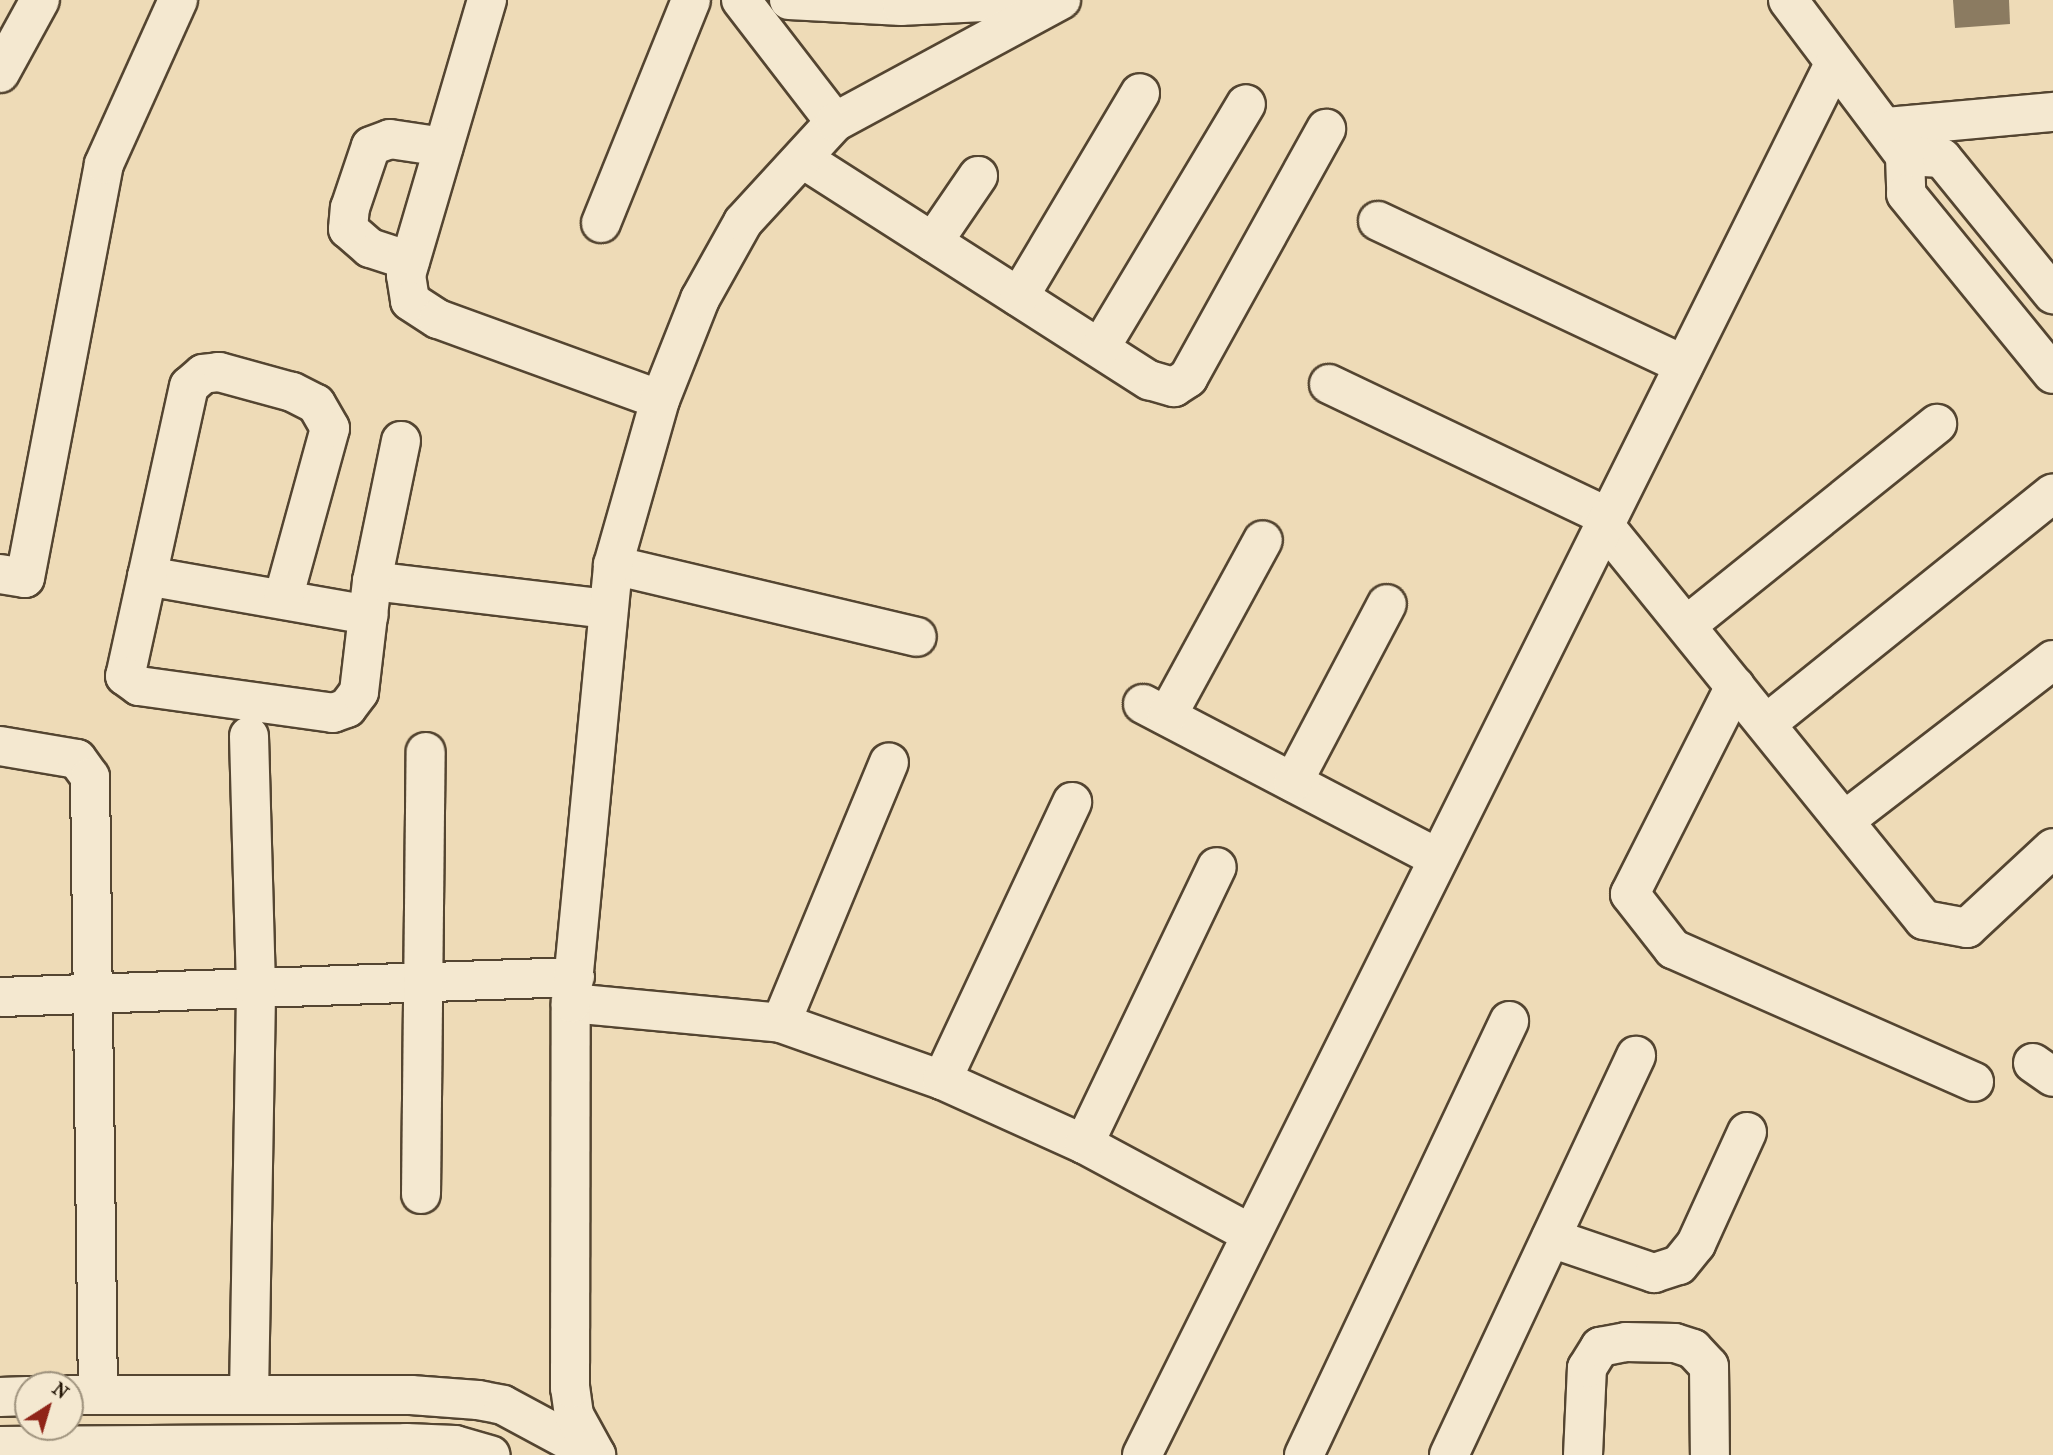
<!DOCTYPE html>
<style>
body{margin:0}
#map{position:relative;width:2053px;height:1455px;overflow:hidden;background:#eedbb7;font-family:"IM FELL French Canon",serif}
div>[style]{position:absolute}
.building>*{inset:0;background:#8b7b61}
.roads{filter:drop-shadow(2px 0 #544531) drop-shadow(-2px 0 #544531) drop-shadow(0 2px #544531) drop-shadow(0 -2px #544531)}
.minor>*{height:38px;margin:-19px;padding:0 19px;transform-origin:19px;border-radius:19px;background:#f4e8d0}
span{translate:-50% -50%;white-space:nowrap;text-align:center;line-height:1.15;-webkit-text-stroke:7px #f4e8d0;paint-order:stroke}
.north{position:absolute;left:14px;top:1371px;width:70px;height:70px;box-sizing:border-box;background:#f4e8d0;border:2px solid #9f937e;border-radius:50%;rotate:37deg;font-size:19px;font-weight:700;line-height:28px;text-align:center;color:#201304}
.north::after{content:'';display:block;margin:auto;width:24px;height:32px;background:#8f2418;clip-path:polygon(50% 0,100% 100%,50% 72%,0 100%)}
</style>
<div id="map">
<div class="building">
<div style="clip-path:polygon(1953px 0,2009px 0,2010px 24px,1955px 28px)"></div>
</div>
<div class="roads">
<div class="minor">
<div style="left:487px;top:0;width:287px;rotate:106.4deg"></div>
<div style="left:406px;top:275px;width:26px;rotate:81deg"></div>
<div style="left:410px;top:301px;width:33px;rotate:33deg"></div>
<div style="left:438px;top:319px;width:236px;rotate:20deg"></div>
<div style="left:741px;top:0;width:154px;rotate:52.4deg"></div>
<div style="left:789px;top:0;width:113px;rotate:3deg"></div>
<div style="left:902px;top:6px;width:127px;rotate:-2.7deg"></div>
<div style="left:1788px;top:0;width:195px;rotate:53.1deg"></div>
<div style="left:1905px;top:156px;width:38px;rotate:88deg"></div>
<div style="left:1906px;top:194px;width:232px;rotate:50.8deg"></div>
<div style="left:0;top:73px;width:83px;rotate:-61.3deg"></div>
<div style="left:1887px;top:127px;width:167px;rotate:-5.2deg"></div>
<div style="left:1905px;top:156px;width:37px;rotate:3deg"></div>
<div style="left:1942px;top:158px;width:176px;rotate:50.8deg"></div>
<div style="left:803px;top:159px;width:411px;rotate:32.6deg"></div>
<div style="left:1149px;top:380px;width:26px;rotate:16deg"></div>
<div style="left:1174px;top:387px;width:17px;rotate:-33deg"></div>
<div style="left:1188px;top:378px;width:285px;rotate:-61deg"></div>
<div style="left:1378px;top:221px;width:338px;rotate:25.2deg"></div>
<div style="left:601px;top:223px;width:240px;rotate:-68deg"></div>
<div style="left:933px;top:242px;width:80px;rotate:-55.7deg"></div>
<div style="left:410px;top:261px;width:42px;rotate:-162deg"></div>
<div style="left:370px;top:248px;width:29px;rotate:-139deg"></div>
<div style="left:348px;top:229px;width:21px;rotate:-85deg"></div>
<div style="left:350px;top:208px;width:65px;rotate:-71.3deg"></div>
<div style="left:371px;top:146px;width:20px;rotate:-20deg"></div>
<div style="left:390px;top:139px;width:54px;rotate:8.6deg"></div>
<div style="left:1019px;top:297px;width:237px;rotate:-59.3deg"></div>
<div style="left:1100px;top:348px;width:284px;rotate:-59.1deg"></div>
<div style="left:1329px;top:384px;width:309px;rotate:25.5deg"></div>
<div style="left:1604px;top:525px;width:508px;rotate:50.99deg"></div>
<div style="left:1924px;top:920px;width:44px;rotate:10.5deg"></div>
<div style="left:1967px;top:928px;width:117px;rotate:-42.9deg"></div>
<div style="left:613px;top:565px;width:312px;rotate:13.3deg"></div>
<div style="left:0;top:574px;width:25px;rotate:9deg"></div>
<div style="left:25px;top:578px;width:421px;rotate:-79.2deg"></div>
<div style="left:104px;top:164px;width:180px;rotate:-65.7deg"></div>
<div style="left:147px;top:576px;width:225px;rotate:10deg"></div>
<div style="left:372px;top:581px;width:238px;rotate:6.8deg"></div>
<div style="left:283px;top:599px;width:177px;rotate:-74.6deg"></div>
<div style="left:330px;top:428px;width:28px;rotate:-120deg"></div>
<div style="left:316px;top:404px;width:27px;rotate:-153deg"></div>
<div style="left:292px;top:392px;width:76px;rotate:-164.7deg"></div>
<div style="left:219px;top:372px;width:16px;rotate:173deg"></div>
<div style="left:203px;top:374px;width:18px;rotate:139deg"></div>
<div style="left:189px;top:386px;width:297px;rotate:102.4deg"></div>
<div style="left:125px;top:676px;width:17px;rotate:36deg"></div>
<div style="left:139px;top:686px;width:196px;rotate:7.9deg"></div>
<div style="left:333px;top:713px;width:15px;rotate:-20deg"></div>
<div style="left:347px;top:708px;width:20px;rotate:-53deg"></div>
<div style="left:359px;top:692px;width:112px;rotate:-83.3deg"></div>
<div style="left:372px;top:581px;width:143px;rotate:-78.3deg"></div>
<div style="left:1687px;top:625px;width:321px;rotate:-38.8deg"></div>
<div style="left:1735px;top:686px;width:233px;rotate:116.8deg"></div>
<div style="left:1630px;top:894px;width:70px;rotate:52deg"></div>
<div style="left:1673px;top:949px;width:329px;rotate:23.8deg"></div>
<div style="left:1143px;top:704px;width:333px;rotate:27.6deg"></div>
<div style="left:1167px;top:716px;width:200px;rotate:-61.4deg"></div>
<div style="left:1766px;top:724px;width:368px;rotate:-38.8deg"></div>
<div style="left:0;top:746px;width:78px;rotate:9.6deg"></div>
<div style="left:77px;top:759px;width:22px;rotate:54deg"></div>
<div style="left:90px;top:777px;width:617px;rotate:89.26deg"></div>
<div style="left:1293px;top:782px;width:201px;rotate:-62.2deg"></div>
<div style="left:1844px;top:821px;width:264px;rotate:-37.6deg"></div>
<div style="left:0;top:997px;width:575px;rotate:-1.99deg"></div>
<div style="left:571px;top:1003px;width:211px;rotate:5.4deg"></div>
<div style="left:781px;top:1023px;width:171px;rotate:19.5deg"></div>
<div style="left:942px;top:1080px;width:156px;rotate:24.3deg"></div>
<div style="left:1084px;top:1144px;width:190px;rotate:28.3deg"></div>
<div style="left:781px;top:1023px;width:282px;rotate:-67.5deg"></div>
<div style="left:2033px;top:1063px;width:24px;rotate:35deg"></div>
<div style="left:942px;top:1080px;width:307px;rotate:-64.9deg"></div>
<div style="left:1084px;top:1144px;width:307px;rotate:-64.4deg"></div>
<div style="left:421px;top:1194px;width:442px;rotate:-89.4deg"></div>
<div style="left:1551px;top:1238px;width:109px;rotate:18.8deg"></div>
<div style="left:1654px;top:1273px;width:26px;rotate:-18deg"></div>
<div style="left:1679px;top:1265px;width:27px;rotate:-51deg"></div>
<div style="left:1696px;top:1244px;width:123px;rotate:-65.5deg"></div>
<div style="left:70px;top:1395px;width:341px"></div>
<div style="left:411px;top:1395px;width:67px;rotate:4.3deg"></div>
<div style="left:478px;top:1400px;width:25px;rotate:11deg"></div>
<div style="left:503px;top:1405px;width:106px;rotate:28.3deg"></div>
<div style="left:249px;top:1395px;width:408px;rotate:-89deg"></div>
<div style="left:256px;top:987px;width:251px;rotate:-91.6deg"></div>
<div style="left:0;top:1397px;width:28px;rotate:-2deg"></div>
<div style="left:0;top:1446px;width:406px;rotate:-0.4deg"></div>
<div style="left:406px;top:1443px;width:49px;rotate:2.3deg"></div>
<div style="left:455px;top:1445px;width:37px;rotate:16deg"></div>
<div style="left:596px;top:1455px;width:46px;rotate:-118.8deg"></div>
<div style="left:574px;top:1415px;width:27px;rotate:-98deg"></div>
<div style="left:570px;top:1388px;width:385px;rotate:-89.9deg"></div>
<div style="left:571px;top:1003px;width:440px;rotate:-84.5deg"></div>
<div style="left:613px;top:565px;width:172px;rotate:-74.1deg"></div>
<div style="left:660px;top:400px;width:109px;rotate:-68.4deg"></div>
<div style="left:700px;top:299px;width:88px;rotate:-60.8deg"></div>
<div style="left:743px;top:222px;width:136px;rotate:-47.4deg"></div>
<div style="left:835px;top:122px;width:257px;rotate:-28.4deg"></div>
<div style="left:1142px;top:1455px;width:1554px;rotate:-63.55deg"></div>
<div style="left:1304px;top:1455px;width:480px;rotate:-64.7deg"></div>
<div style="left:1449px;top:1455px;width:441px;rotate:-64.9deg"></div>
<div style="left:1583px;top:1455px;width:87px;rotate:-87.4deg"></div>
<div style="left:1587px;top:1368px;width:25px;rotate:-58deg"></div>
<div style="left:1600px;top:1347px;width:26px;rotate:-11deg"></div>
<div style="left:1626px;top:1342px;width:49px;rotate:1.2deg"></div>
<div style="left:1675px;top:1343px;width:19px;rotate:18deg"></div>
<div style="left:1693px;top:1349px;width:23px;rotate:47deg"></div>
<div style="left:1709px;top:1366px;width:89px;rotate:89.4deg"></div>
</div>
</div>
<div class="north">N</div>
</div>
